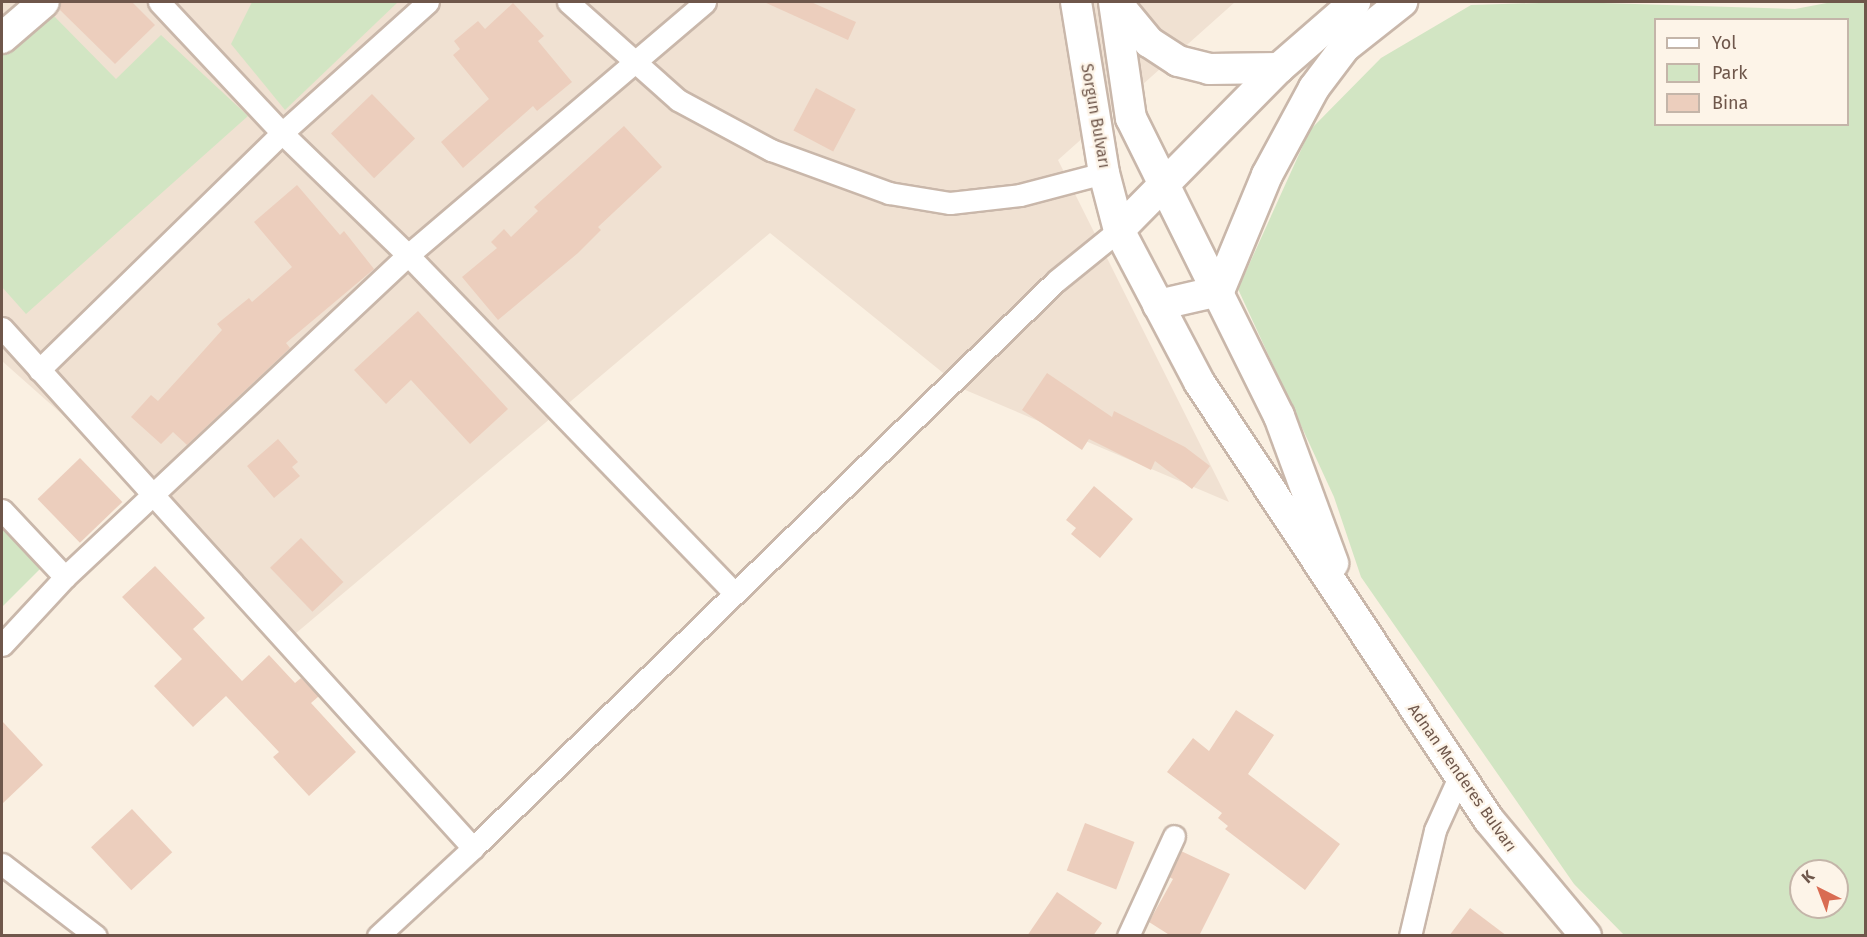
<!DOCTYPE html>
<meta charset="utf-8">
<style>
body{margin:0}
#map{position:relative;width:1867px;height:937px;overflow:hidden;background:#faf0e2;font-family:"Fira Sans",sans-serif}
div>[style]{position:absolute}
.residential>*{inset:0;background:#f0e1d2}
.green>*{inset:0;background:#d2e5c3}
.building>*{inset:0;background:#eccebd;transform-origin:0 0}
.roads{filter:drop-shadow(2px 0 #c9b7aa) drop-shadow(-2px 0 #c9b7aa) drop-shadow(0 2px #c9b7aa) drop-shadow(0 -2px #c9b7aa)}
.street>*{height:21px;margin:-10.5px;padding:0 10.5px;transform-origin:10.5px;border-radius:10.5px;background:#fff}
.secondary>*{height:30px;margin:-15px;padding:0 15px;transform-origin:15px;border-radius:15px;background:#fff}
span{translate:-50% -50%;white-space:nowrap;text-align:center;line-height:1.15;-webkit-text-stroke:4.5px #fdf4e8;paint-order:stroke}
.street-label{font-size:16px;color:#6f574b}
.frame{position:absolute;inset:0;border:3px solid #6f574b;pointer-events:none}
.legend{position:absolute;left:1654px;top:18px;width:195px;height:108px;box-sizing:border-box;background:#fdf4e8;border:2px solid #c4b5a9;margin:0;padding:8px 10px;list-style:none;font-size:18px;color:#6f574b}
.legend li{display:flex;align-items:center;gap:12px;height:30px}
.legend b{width:30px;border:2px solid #c4b5a9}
.north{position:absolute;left:1789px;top:859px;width:60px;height:60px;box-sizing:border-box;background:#fdf4e8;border:2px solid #c4b5a9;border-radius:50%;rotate:318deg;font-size:16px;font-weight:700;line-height:24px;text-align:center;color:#6f574b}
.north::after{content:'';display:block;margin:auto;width:21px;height:27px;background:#d96c52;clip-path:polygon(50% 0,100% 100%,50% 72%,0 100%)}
</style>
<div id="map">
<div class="residential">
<div style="clip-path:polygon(2px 2px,1235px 2px,1058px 160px,1229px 502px,963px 389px,770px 233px,295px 634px,153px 495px,2px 361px)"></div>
</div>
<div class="green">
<div style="clip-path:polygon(252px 2px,398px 2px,285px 110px,231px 44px)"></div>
<div style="clip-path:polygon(evenodd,1570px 2px,1795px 9px,1832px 2px,1865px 2px,1865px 935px,1624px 935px,1574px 884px,1361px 577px,1334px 497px,1238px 289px,1310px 130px,1381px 58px,1471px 5px,1570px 2px,1656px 20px,1848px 20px,1848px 124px,1656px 124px,1656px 20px,1570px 2px,1801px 871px,1837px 871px,1837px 907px,1801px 907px,1801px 871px)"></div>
<div style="clip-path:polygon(51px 13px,116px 79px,161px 35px,248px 116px,26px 314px,2px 287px,2px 55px)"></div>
<div style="clip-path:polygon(2px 524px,43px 566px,2px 607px)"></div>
</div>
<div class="building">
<div style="clip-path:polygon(61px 2px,132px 2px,155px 25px,115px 64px,59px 9px)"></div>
<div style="clip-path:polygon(764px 2px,811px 2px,856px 22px,848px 40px)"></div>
<div style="clip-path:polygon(513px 3px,544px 36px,538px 41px,572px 82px,537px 111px,533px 106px,463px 168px,441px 142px,489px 99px,453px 55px,460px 49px,454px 41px,478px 21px,485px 29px)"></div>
<div style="left:816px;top:88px;width:45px;height:48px;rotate:28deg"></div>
<div style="left:372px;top:94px;width:62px;height:57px;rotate:46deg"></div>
<div style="clip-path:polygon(624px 126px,662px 167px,598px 227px,601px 230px,578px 253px,498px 320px,462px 277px,497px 248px,491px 242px,504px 229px,511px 237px,538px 211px,534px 207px)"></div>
<div style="clip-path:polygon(297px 185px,340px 235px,344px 231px,374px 269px,286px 343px,290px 348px,187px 445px,173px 432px,161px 444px,131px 417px,151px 395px,158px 401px,179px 378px,222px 330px,217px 324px,249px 298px,252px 302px,292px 267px,254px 222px)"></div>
<div style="clip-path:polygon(418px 311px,508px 409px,470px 444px,411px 380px,386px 404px,354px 370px)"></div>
<div style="clip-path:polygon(1047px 373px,1112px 417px,1114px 411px,1185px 447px,1210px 466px,1192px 489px,1155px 461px,1151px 470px,1089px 439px,1082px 450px,1022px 410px)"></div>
<div style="clip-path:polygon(278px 439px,298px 462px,292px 467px,300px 476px,274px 498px,247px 466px)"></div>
<div style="left:80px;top:458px;width:61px;height:59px;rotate:46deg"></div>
<div style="clip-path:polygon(1094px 486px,1133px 519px,1100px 558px,1071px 534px,1076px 528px,1066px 520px)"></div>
<div style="left:301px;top:538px;width:61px;height:43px;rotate:46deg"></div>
<div style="clip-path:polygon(155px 566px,205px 618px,193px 629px,242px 681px,269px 655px,295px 683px,301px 678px,319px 696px,311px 703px,356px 752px,309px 796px,273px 757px,279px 752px,226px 696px,193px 727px,154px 686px,182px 659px,122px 597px)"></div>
<div style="clip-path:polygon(1236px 710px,1274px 735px,1248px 774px,1340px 844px,1305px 890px,1225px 829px,1228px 826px,1218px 818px,1222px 813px,1167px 772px,1193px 738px,1209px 751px)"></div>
<div style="clip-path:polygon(2px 721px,43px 765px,2px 804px)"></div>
<div style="left:132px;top:809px;width:59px;height:56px;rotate:47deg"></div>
<div style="left:1085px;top:823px;width:53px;height:51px;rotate:21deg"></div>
<div style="clip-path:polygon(1181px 851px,1230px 874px,1199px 936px,1171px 936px,1149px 922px,1173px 879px,1169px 877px)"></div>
<div style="clip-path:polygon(1057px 892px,1102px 923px,1093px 936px,1027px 936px)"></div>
<div style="clip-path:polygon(1470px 908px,1507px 936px,1449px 936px)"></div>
</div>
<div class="roads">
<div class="street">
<div style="left:159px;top:2px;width:180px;rotate:46.8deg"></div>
<div style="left:282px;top:133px;width:175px;rotate:44.1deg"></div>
<div style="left:408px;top:255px;width:469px;rotate:46deg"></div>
<div style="left:568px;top:2px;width:147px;rotate:41.7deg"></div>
<div style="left:678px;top:100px;width:106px;rotate:28.3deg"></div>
<div style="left:771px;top:150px;width:126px;rotate:20deg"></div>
<div style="left:889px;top:193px;width:62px;rotate:9.3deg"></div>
<div style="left:950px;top:203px;width:70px;rotate:-6.5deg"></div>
<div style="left:1020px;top:195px;width:87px;rotate:-14.7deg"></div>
<div style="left:2px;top:328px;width:702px;rotate:47.83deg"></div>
<div style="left:39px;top:370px;width:339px;rotate:-44.3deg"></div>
<div style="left:282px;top:133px;width:196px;rotate:-41.9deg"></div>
<div style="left:2px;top:510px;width:92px;rotate:46.8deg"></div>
<div style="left:2px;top:645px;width:93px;rotate:-47.2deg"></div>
<div style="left:65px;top:577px;width:470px;rotate:-43.2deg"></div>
<div style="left:408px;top:255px;width:390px;rotate:-40.4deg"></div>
<div style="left:2px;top:864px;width:118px;rotate:37.5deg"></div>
<div style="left:378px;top:936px;width:129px;rotate:-42.8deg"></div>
<div style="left:473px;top:848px;width:813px;rotate:-44.2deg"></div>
<div style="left:1056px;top:281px;width:81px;rotate:-39deg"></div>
<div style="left:1128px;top:936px;width:110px;rotate:-65.3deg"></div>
<div style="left:1410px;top:936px;width:109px;rotate:-76.7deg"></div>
<div style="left:1435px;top:830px;width:58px;rotate:-65.6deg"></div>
</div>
<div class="secondary">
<div style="left:1076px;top:2px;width:173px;rotate:80.7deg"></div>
<div style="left:1104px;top:173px;width:59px;rotate:75.3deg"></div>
<div style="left:1119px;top:230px;width:172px;rotate:62.2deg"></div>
<div style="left:1199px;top:382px;width:525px;rotate:56.49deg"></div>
<div style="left:1489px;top:820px;width:151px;rotate:50.1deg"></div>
<div style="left:1114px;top:2px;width:117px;rotate:81.7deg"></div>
<div style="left:1131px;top:118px;width:333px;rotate:63.6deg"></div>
<div style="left:1279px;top:416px;width:157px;rotate:69.8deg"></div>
<div style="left:1116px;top:2px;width:52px;rotate:50.5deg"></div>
<div style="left:1149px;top:42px;width:35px;rotate:33deg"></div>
<div style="left:1178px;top:61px;width:32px;rotate:14deg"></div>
<div style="left:1209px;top:69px;width:70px;rotate:-0.8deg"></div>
<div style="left:2px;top:38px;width:55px;rotate:-40.6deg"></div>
<div style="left:1119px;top:230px;width:228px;rotate:-45.4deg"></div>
<div style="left:1279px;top:68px;width:101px;rotate:-41deg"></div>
<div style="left:1219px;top:291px;width:126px;rotate:-67.5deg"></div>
<div style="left:1267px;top:175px;width:99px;rotate:-61.6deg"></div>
<div style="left:1314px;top:88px;width:51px;rotate:-52.9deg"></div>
<div style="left:1345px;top:47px;width:73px;rotate:-38.3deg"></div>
<div style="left:1158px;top:305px;width:63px;rotate:-12.9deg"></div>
</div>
</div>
<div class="street-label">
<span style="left:1095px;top:116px;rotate:80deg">Sorgun Bulvarı</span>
<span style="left:1462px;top:778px;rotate:55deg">Adnan Menderes Bulvarı</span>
</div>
<div class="frame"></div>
<ul class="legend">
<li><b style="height:8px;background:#fff"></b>Yol</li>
<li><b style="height:16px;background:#d2e5c3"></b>Park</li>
<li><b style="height:16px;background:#eccebd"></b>Bina</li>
</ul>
<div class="north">K</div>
</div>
